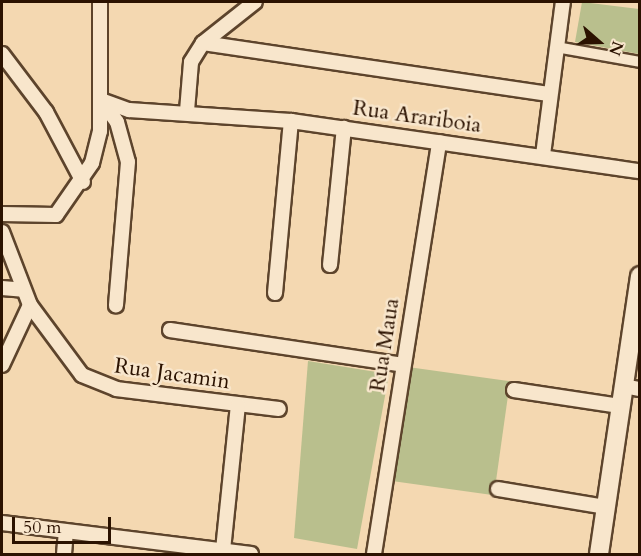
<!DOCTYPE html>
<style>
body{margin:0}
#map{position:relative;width:641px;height:556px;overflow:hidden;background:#f4d8b1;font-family:Cardo,serif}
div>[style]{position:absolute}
.green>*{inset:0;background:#b9bf8d;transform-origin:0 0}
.roads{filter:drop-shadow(2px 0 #5d442c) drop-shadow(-2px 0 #5d442c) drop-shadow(0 2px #5d442c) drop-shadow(0 -2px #5d442c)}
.pedestrian>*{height:10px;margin:-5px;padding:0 5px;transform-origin:5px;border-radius:5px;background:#f8e6cc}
.minor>*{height:14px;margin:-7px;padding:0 7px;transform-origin:7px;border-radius:7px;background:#f8e6cc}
.secondary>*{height:18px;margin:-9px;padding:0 9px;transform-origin:9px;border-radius:9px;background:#f8e6cc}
span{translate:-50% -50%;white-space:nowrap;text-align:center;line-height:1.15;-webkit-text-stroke:5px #f8e6cc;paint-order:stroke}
.street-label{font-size:22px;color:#2b1200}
.frame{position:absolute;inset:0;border:3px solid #2b1200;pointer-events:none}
.north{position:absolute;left:569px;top:12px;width:60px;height:60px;-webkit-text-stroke:4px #f8e6cc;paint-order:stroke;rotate:110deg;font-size:16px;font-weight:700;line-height:24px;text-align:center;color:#2b1200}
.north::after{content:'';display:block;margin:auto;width:21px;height:27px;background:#2b1200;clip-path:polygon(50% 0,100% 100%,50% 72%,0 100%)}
.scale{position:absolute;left:12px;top:517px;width:99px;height:27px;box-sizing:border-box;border:3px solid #2b1200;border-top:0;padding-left:8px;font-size:18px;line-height:21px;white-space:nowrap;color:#2b1200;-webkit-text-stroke:4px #f8e6cc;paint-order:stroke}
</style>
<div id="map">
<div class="green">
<div style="clip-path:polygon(582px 2px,639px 9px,639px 54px,575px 42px)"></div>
<div style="clip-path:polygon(308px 361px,389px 374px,357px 549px,294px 538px)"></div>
<div style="left:408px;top:367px;width:103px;height:115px;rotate:8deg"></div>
</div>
<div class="roads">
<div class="pedestrian">
<div style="left:556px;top:47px;width:85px;rotate:10.1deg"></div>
</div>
<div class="minor">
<div style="left:203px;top:43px;width:351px;rotate:8.4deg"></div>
<div style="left:2px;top:54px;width:73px;rotate:52.8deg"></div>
<div style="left:46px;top:112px;width:79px;rotate:62.1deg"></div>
<div style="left:101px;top:100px;width:30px;rotate:20deg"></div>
<div style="left:129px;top:110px;width:162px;rotate:3.9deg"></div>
<div style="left:291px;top:121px;width:353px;rotate:8.2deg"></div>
<div style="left:101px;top:100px;width:27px;rotate:54deg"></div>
<div style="left:117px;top:122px;width:41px;rotate:74.6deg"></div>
<div style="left:128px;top:162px;width:144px;rotate:94.8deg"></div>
<div style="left:187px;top:111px;width:49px;rotate:-85.3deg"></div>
<div style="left:191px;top:62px;width:22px;rotate:-58deg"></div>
<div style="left:203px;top:43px;width:66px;rotate:-38.3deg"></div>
<div style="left:543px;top:155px;width:154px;rotate:-82.6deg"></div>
<div style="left:2px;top:214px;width:54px;rotate:1.1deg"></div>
<div style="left:56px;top:215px;width:63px;rotate:-55.3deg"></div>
<div style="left:92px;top:163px;width:33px;rotate:-76deg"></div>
<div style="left:100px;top:131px;width:129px;rotate:-90deg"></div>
<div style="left:2px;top:232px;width:78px;rotate:69deg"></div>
<div style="left:30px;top:305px;width:87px;rotate:53.4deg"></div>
<div style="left:82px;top:375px;width:37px;rotate:22deg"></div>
<div style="left:116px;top:389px;width:164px;rotate:7deg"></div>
<div style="left:330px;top:265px;width:138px;rotate:-84.2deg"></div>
<div style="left:2px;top:288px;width:21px;rotate:5deg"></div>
<div style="left:275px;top:293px;width:173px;rotate:-84.7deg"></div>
<div style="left:170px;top:330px;width:236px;rotate:8.5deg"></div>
<div style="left:2px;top:365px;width:66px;rotate:-65deg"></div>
<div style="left:624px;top:386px;width:16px;rotate:11deg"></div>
<div style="left:514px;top:390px;width:107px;rotate:8.6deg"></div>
<div style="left:498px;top:489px;width:109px;rotate:9.5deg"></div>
<div style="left:2px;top:523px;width:251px;rotate:7.1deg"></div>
<div style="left:223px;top:550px;width:146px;rotate:-84.1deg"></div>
<div style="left:64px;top:554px;width:21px;rotate:-85deg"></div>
<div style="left:374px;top:554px;width:417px;rotate:-81deg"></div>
</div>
<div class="secondary">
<div style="left:599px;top:554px;width:281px;rotate:-81.6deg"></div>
</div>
</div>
<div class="street-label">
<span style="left:417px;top:117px;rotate:8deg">Rua Arariboia</span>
<span style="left:385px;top:345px;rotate:-81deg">Rua Maua</span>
<span style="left:172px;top:374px;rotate:8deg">Rua Jacamin</span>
</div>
<div class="frame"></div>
<div class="north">N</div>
<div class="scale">50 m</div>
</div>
